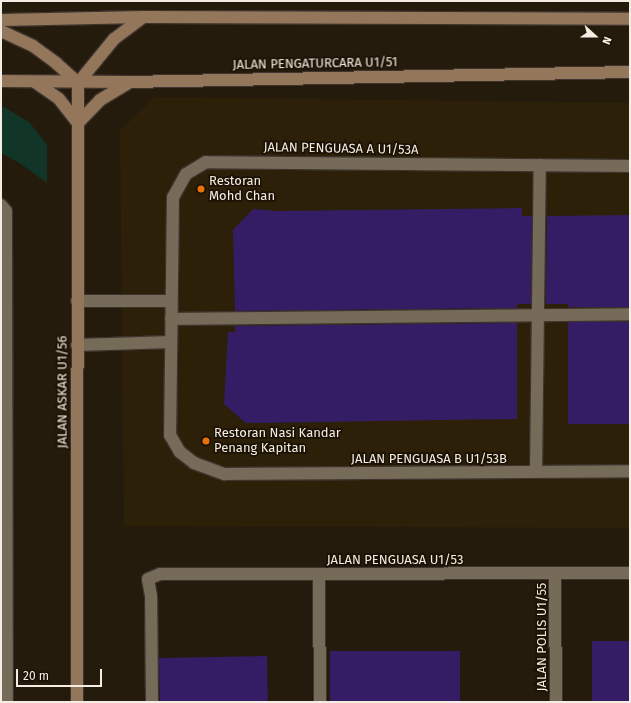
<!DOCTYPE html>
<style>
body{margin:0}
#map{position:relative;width:631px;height:703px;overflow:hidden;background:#251b0c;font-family:"Fira Sans",sans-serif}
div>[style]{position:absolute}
.built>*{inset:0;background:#2d2009}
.green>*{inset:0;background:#113526}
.building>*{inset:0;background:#351d65;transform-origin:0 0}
.roads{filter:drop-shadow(1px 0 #3c342d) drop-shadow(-1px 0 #3c342d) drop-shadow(0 1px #3c342d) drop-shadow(0 -1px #3c342d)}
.lane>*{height:12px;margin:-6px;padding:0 6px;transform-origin:6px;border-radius:6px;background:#766a58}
.street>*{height:12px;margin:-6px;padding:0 6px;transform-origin:6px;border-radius:6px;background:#766a58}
.secondary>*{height:12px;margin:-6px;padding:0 6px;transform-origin:6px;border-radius:6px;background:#94765a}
.dots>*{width:11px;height:11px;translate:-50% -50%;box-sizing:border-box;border:2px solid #1c1204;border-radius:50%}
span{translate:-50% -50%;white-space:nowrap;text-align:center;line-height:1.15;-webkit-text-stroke:3.5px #1c1204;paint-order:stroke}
.street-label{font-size:13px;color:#f4ede3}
.poi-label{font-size:13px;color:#f4ede3}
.left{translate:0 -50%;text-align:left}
.frame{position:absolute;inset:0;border:2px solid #f4ede3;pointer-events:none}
.north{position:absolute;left:575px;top:16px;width:40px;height:40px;-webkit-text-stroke:3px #1c1204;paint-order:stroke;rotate:111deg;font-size:11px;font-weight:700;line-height:16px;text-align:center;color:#f4ede3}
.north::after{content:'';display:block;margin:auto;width:14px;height:18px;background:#f4ede3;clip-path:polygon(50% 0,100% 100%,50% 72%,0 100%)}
.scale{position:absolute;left:16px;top:669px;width:86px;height:18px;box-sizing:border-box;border:2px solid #f4ede3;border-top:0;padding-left:5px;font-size:12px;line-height:14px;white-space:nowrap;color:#f4ede3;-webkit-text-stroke:3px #1c1204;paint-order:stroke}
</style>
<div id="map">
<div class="built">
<div style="clip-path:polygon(155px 97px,630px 103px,630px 528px,124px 526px,120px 130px)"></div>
</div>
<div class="green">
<div style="clip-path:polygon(1px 107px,4px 107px,29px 122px,47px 145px,47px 183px,21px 164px,1px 153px)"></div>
</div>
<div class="building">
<div style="clip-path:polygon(522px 208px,522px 216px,532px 216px,531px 304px,517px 304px,517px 308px,235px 311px,233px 230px,253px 209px,276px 211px)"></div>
<div style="clip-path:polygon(630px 215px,630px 307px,568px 307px,568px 304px,546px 304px,547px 216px)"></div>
<div style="left:568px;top:322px;width:62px;height:102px"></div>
<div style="clip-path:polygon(517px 323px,517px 419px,246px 423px,224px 404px,228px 332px,235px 332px,235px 326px)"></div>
<div style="left:592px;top:641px;width:38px;height:61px"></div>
<div style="left:460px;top:651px;width:51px;height:130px;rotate:90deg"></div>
<div style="left:267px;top:656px;width:46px;height:108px;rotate:89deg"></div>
</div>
<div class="roads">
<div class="lane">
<div style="left:171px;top:319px;width:459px;rotate:-0.6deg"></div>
<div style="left:536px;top:472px;width:307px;rotate:-89.3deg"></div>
<div style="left:319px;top:574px;width:128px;rotate:89.6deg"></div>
</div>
<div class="street">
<div style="left:630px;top:166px;width:424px;rotate:-179.5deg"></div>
<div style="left:206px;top:162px;width:23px;rotate:149deg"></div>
<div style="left:186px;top:174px;width:26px;rotate:119deg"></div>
<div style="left:173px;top:197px;width:238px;rotate:90.7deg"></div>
<div style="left:170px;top:435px;width:20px;rotate:60deg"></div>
<div style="left:180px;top:452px;width:18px;rotate:38deg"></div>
<div style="left:194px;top:463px;width:33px;rotate:20deg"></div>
<div style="left:225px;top:474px;width:405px;rotate:-0.4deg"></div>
<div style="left:1px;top:205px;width:8px;rotate:50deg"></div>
<div style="left:6px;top:211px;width:491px;rotate:89.9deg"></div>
<div style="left:77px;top:301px;width:94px"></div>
<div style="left:77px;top:345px;width:94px;rotate:-1.8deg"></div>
<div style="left:555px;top:573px;width:129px;rotate:89.6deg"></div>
<div style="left:152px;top:702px;width:106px;rotate:-90.5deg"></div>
<div style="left:151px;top:596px;width:17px;rotate:-100deg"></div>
<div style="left:148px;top:579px;width:13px;rotate:-23deg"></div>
<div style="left:160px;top:574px;width:470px;rotate:-0.1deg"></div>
</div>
<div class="secondary">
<div style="left:1px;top:20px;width:142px;rotate:-1.2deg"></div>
<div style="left:143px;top:17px;width:487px;rotate:0.2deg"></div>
<div style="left:1px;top:31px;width:35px;rotate:25deg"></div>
<div style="left:33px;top:46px;width:29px;rotate:36deg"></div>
<div style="left:56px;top:63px;width:30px;rotate:42deg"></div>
<div style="left:1px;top:81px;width:127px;rotate:0.5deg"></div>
<div style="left:128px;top:82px;width:502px;rotate:-1.14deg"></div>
<div style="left:35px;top:82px;width:29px;rotate:35deg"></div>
<div style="left:59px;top:99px;width:31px;rotate:52deg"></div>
<div style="left:78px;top:83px;width:57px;rotate:-50.7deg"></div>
<div style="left:114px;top:39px;width:36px;rotate:-37deg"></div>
<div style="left:78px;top:123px;width:32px;rotate:-46deg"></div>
<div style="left:100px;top:100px;width:33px;rotate:-31deg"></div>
<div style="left:77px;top:702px;width:619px;rotate:-89.91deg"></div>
</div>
</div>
<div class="dots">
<div style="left:201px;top:189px;background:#e8710a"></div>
<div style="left:206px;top:441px;background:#e8710a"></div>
</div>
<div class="street-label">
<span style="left:315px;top:64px;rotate:-1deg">JALAN PENGATURCARA U1/51</span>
<span style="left:341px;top:149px;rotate:1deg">JALAN PENGUASA A U1/53A</span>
<span style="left:63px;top:392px;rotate:-90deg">JALAN ASKAR U1/56</span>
<span style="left:429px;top:459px">JALAN PENGUASA B U1/53B</span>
<span style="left:395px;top:560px">JALAN PENGUASA U1/53</span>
<span style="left:542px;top:637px;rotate:-90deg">JALAN POLIS U1/55</span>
</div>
<div class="poi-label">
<span class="left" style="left:209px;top:189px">Restoran<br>Mohd Chan</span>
<span class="left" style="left:214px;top:441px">Restoran Nasi Kandar<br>Penang Kapitan</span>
</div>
<div class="frame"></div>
<div class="north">N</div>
<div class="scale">20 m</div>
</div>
